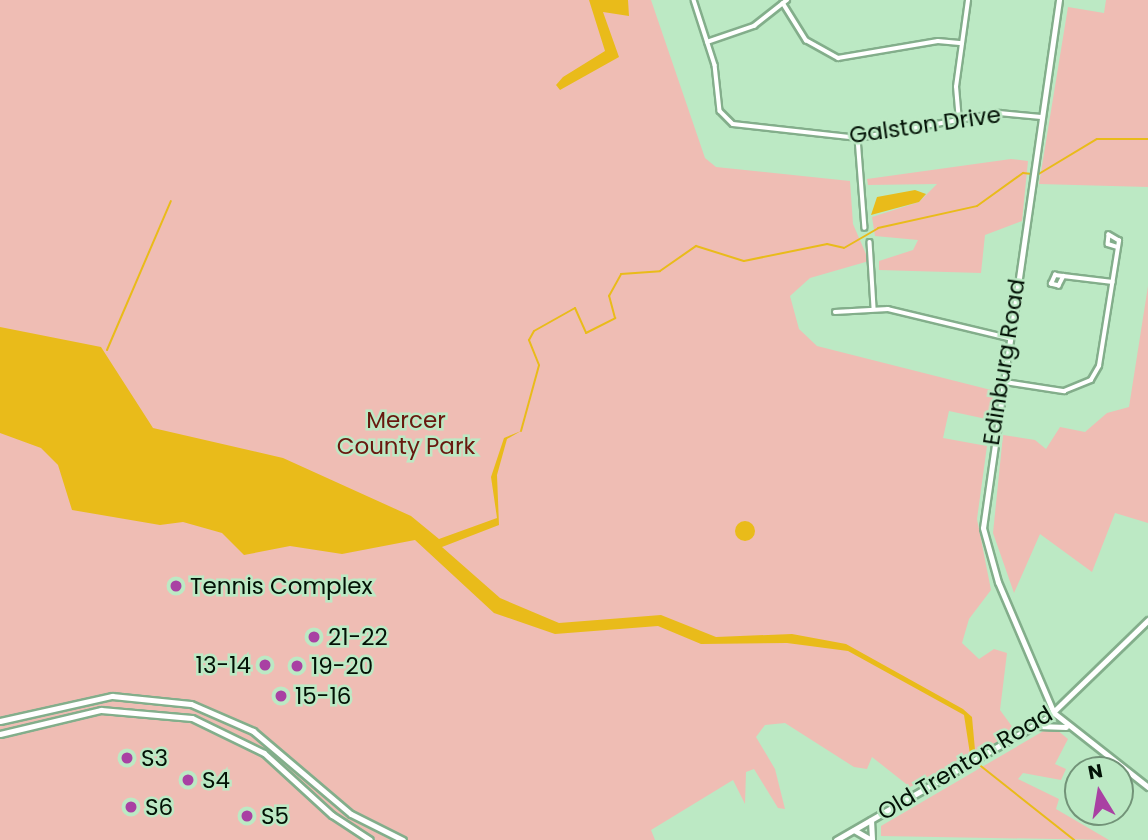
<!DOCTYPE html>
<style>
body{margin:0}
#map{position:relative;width:1148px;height:840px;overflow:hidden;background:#bce9c4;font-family:Poppins,sans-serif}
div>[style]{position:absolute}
.green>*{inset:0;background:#efbdb4}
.water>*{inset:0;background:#e9bb1a}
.round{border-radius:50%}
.stream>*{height:2px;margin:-1px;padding:0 1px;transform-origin:1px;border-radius:1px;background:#e9bb1a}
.roads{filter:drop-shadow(2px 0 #83ae8b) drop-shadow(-2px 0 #83ae8b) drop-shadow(0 2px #83ae8b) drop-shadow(0 -2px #83ae8b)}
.minor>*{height:3.5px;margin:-1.75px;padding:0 1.75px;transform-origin:1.75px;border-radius:1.75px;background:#fff}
.tertiary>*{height:5px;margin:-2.5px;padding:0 2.5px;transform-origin:2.5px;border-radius:2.5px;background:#fff}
.secondary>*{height:5px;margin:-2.5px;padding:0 2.5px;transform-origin:2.5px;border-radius:2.5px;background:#fff}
.dots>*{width:19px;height:19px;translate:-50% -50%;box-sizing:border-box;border:4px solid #bce9c4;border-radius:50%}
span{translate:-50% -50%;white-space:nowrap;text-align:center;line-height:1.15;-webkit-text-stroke:5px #bce9c4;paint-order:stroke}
.street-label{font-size:23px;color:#031206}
.park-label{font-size:23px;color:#68180f}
.poi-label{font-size:23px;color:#031206}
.left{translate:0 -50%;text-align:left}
.right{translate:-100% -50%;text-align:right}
.north{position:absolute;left:1064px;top:756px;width:70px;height:70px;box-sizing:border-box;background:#bce9c4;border:2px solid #729378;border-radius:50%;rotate:349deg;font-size:19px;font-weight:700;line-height:28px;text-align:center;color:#031206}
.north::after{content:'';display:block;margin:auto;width:24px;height:32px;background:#a941a3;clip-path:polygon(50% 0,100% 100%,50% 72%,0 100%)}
</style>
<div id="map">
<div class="green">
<div style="clip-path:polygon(0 0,651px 0,705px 158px,716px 167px,850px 181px,853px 224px,869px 261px,810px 278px,790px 296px,799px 329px,817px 346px,995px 391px,991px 420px,949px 411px,943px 438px,987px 446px,977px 519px,991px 590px,969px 619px,962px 643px,979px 659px,994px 649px,1007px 653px,1000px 710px,1016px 732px,910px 787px,872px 757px,867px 769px,854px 767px,785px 723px,765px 725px,756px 737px,775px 769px,785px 809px,778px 808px,754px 769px,746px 772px,745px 804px,733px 780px,651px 830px,655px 840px,0 840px)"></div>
<div style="clip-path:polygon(1106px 0,1148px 0,1148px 187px,1039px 184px,1068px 7px,1104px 13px)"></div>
<div style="clip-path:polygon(1011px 159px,1028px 161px,1022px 221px,985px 235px,981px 273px,879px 270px,879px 261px,913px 250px,918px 240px,875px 236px,872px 217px,919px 202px,937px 184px,868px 185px,867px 179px)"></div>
<div style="clip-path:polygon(1148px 286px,1148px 523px,1115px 513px,1092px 572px,1040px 534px,1014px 593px,993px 533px,1003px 435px,1035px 440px,1046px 449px,1060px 427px,1085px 432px,1107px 413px,1129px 407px)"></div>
<div style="clip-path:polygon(1052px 726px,1068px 739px,1055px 764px,1066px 769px,1061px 780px,1023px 773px,1018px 779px,1059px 799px,1056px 809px,1109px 840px,881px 836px,881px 826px)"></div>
</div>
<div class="water">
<div style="clip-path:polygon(589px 0,628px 0,629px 16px,603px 12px,619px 57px,560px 90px,556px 85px,563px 77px,605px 51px)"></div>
<div style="clip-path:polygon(915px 190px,926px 194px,919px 202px,871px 215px,877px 197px)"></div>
<div style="clip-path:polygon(0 327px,101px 347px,153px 428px,283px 458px,411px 516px,439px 539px,497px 518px,491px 477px,504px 438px,521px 431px,507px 439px,497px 475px,499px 525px,442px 547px,500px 598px,559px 623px,661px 615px,716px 637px,792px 634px,846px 644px,963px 709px,972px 717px,975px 750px,970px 754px,964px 715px,848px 651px,787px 643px,701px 644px,658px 626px,555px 634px,494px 613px,415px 540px,342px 554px,290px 546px,244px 555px,222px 533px,183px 522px,160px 525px,72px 510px,58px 465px,41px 448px,0 433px)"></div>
<div class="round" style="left:735px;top:521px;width:20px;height:20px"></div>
</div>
<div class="stream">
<div style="left:1037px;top:175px;width:70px;rotate:-31deg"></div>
<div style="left:1097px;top:139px;width:51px"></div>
<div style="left:107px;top:350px;width:162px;rotate:-66.8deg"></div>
<div style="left:521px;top:431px;width:68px;rotate:-74.7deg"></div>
<div style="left:539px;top:365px;width:27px;rotate:-112deg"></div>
<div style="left:529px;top:340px;width:10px;rotate:-61deg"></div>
<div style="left:534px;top:331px;width:47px;rotate:-29.3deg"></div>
<div style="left:575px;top:308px;width:27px;rotate:66deg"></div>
<div style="left:586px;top:333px;width:33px;rotate:-27deg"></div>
<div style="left:615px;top:318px;width:23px;rotate:-105deg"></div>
<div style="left:609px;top:296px;width:25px;rotate:-61deg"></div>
<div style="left:621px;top:274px;width:39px;rotate:-4deg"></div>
<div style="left:660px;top:271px;width:44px;rotate:-34.8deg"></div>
<div style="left:696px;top:246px;width:50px;rotate:17.4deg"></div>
<div style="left:744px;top:261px;width:85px;rotate:-11.6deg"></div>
<div style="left:827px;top:244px;width:17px;rotate:13deg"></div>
<div style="left:844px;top:248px;width:39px;rotate:-30deg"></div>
<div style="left:878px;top:228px;width:101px;rotate:-12.5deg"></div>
<div style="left:977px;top:206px;width:57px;rotate:-35.7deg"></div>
<div style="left:1023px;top:173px;width:9px;rotate:6deg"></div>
<div style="left:977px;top:763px;width:124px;rotate:38.4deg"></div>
</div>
<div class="roads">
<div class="minor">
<div style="left:694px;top:0;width:68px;rotate:72.1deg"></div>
<div style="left:715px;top:65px;width:46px;rotate:83.8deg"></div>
<div style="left:720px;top:111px;width:18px;rotate:45deg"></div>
<div style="left:733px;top:124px;width:126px;rotate:6.4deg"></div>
<div style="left:858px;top:138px;width:143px;rotate:-10.1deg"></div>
<div style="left:999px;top:113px;width:42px;rotate:5.4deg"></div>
<div style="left:783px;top:3px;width:44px;rotate:58.1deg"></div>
<div style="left:806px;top:40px;width:37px;rotate:29deg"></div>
<div style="left:838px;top:58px;width:101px;rotate:-9.6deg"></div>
<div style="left:938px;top:41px;width:24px;rotate:5deg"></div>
<div style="left:707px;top:42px;width:50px;rotate:-18.8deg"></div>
<div style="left:754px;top:26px;width:42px;rotate:-38.2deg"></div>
<div style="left:959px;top:121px;width:34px;rotate:-95deg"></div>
<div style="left:956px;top:87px;width:88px;rotate:-82.1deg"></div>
<div style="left:858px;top:138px;width:90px;rotate:85.6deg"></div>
<div style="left:870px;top:242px;width:66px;rotate:86.5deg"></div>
<div style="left:1064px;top:276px;width:11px;rotate:117deg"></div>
<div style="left:1059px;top:286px;width:8px;rotate:-166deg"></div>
<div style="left:1051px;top:284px;width:10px;rotate:-66deg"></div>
<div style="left:1055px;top:275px;width:58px;rotate:6.9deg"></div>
<div style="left:835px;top:312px;width:53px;rotate:-3.2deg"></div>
<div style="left:888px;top:309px;width:124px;rotate:13.5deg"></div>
<div style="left:1005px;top:382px;width:60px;rotate:8.7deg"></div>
<div style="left:1064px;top:391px;width:29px;rotate:-22deg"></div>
<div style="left:1091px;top:380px;width:16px;rotate:-60deg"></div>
<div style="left:1099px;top:366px;width:127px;rotate:-80.9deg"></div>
<div style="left:1119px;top:241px;width:12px;rotate:-149deg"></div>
<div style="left:1109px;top:235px;width:9px;rotate:96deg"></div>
<div style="left:1108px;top:244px;width:10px;rotate:17deg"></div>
</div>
<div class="tertiary">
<div style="left:0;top:721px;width:115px;rotate:-12.6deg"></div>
<div style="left:112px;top:696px;width:79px;rotate:5.8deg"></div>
<div style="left:191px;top:704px;width:68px;rotate:23.5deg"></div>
<div style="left:253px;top:731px;width:128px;rotate:40.3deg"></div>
<div style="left:351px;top:814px;width:58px;rotate:26.6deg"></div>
<div style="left:0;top:734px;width:104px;rotate:-13.4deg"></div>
<div style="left:101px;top:710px;width:91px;rotate:5deg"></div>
<div style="left:192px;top:718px;width:80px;rotate:25.9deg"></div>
<div style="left:264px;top:753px;width:92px;rotate:42.4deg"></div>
<div style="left:332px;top:815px;width:45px;rotate:33.3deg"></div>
<div style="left:871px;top:820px;width:20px;rotate:87deg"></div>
</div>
<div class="secondary">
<div style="left:1059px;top:0;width:533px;rotate:98.19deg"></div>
<div style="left:983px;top:528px;width:56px;rotate:74.5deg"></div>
<div style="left:998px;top:582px;width:142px;rotate:66.9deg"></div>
<div style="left:1054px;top:713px;width:120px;rotate:38.2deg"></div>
<div style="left:1038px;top:726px;width:28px;rotate:2deg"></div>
<div style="left:854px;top:830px;width:20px;rotate:30deg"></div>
<div style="left:836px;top:840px;width:244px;rotate:-30deg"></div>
<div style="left:1047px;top:718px;width:141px;rotate:-44.1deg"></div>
</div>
</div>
<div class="dots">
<div style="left:176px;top:586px;background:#a941a3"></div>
<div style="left:314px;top:637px;background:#a941a3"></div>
<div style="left:265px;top:665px;background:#a941a3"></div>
<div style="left:297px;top:666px;background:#a941a3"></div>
<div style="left:281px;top:696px;background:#a941a3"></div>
<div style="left:127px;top:758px;background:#a941a3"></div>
<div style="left:188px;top:780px;background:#a941a3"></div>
<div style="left:131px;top:807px;background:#a941a3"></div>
<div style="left:247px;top:816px;background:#a941a3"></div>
</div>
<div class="street-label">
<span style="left:925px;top:125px;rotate:-8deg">Galston Drive</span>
<span style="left:1004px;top:362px;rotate:-81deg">Edinburg Road</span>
<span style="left:965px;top:763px;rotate:-31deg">Old Trenton Road</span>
</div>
<div class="park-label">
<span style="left:406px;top:433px">Mercer<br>County Park</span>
</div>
<div class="poi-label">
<span class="left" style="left:190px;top:586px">Tennis Complex</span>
<span class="left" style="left:328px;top:637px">21-22</span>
<span class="right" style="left:251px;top:665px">13-14</span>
<span class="left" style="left:311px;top:666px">19-20</span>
<span class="left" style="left:295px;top:696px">15-16</span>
<span class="left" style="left:141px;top:758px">S3</span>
<span class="left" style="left:202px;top:780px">S4</span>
<span class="left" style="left:145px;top:807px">S6</span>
<span class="left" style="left:261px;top:816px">S5</span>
</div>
<div class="north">N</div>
</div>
